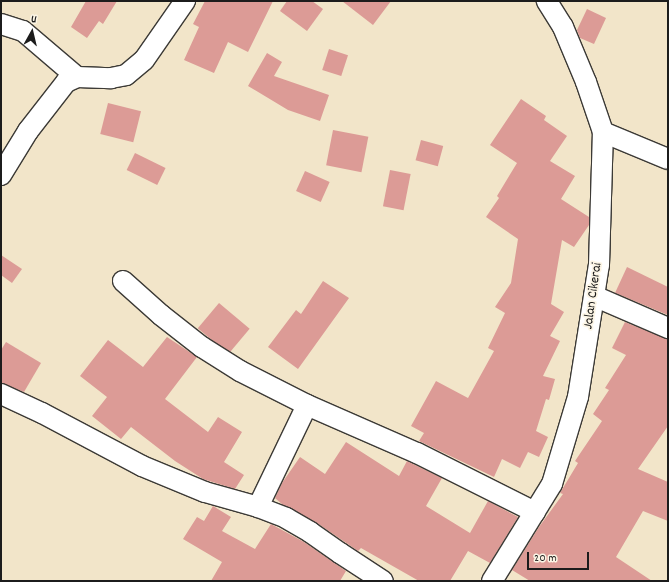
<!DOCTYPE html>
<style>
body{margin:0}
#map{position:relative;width:669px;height:582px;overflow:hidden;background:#f2e5c9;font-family:Dekko,sans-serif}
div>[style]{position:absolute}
.building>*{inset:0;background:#dc9b96;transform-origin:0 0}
.roads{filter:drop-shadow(1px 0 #3c3a36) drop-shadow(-1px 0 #3c3a36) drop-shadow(0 1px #3c3a36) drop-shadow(0 -1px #3c3a36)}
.minor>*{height:20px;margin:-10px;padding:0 10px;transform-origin:10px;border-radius:10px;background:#fff}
span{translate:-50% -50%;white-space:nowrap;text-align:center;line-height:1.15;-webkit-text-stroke:3.5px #fcf5e5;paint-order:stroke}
.street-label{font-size:14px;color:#1c1c1c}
.frame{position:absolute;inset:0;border:2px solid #1c1c1c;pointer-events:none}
.north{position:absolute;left:12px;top:12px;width:40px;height:40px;-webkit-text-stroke:3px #fcf5e5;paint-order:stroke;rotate:8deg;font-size:11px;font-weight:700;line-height:16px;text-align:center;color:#1c1c1c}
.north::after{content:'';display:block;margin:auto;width:14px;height:18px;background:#1c1c1c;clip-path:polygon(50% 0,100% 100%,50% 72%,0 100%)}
.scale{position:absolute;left:527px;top:552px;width:62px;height:18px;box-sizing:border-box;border:2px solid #1c1c1c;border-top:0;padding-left:5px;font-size:12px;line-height:14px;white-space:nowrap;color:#1c1c1c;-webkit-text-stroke:3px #fcf5e5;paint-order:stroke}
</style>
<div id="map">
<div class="building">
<div style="clip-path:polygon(86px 1px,117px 1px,103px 24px,99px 21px,87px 38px,71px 27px)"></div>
<div style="clip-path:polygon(205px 1px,273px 1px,248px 52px,228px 42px,214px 73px,184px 60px,199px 27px,193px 24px)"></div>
<div style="clip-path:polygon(287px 1px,312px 1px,323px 9px,307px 31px,280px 11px)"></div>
<div style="clip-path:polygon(342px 1px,391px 1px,373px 25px)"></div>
<div style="clip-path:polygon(587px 9px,606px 18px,594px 44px,580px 38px,577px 30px)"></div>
<div style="left:329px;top:49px;width:20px;height:22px;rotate:18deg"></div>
<div style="clip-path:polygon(267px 53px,282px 62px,274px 76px,329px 95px,320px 121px,288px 110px,248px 86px)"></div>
<div style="clip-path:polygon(521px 99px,546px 116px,544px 120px,567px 136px,550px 161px,575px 176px,561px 199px,589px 217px,589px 225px,574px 247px,562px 240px,551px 304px,564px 312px,550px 336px,560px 341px,543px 376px,555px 379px,549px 400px,546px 399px,536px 431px,548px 437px,539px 457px,528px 452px,520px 468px,502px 459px,494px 477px,419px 441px,424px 433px,411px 426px,436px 381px,468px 398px,494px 351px,488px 348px,505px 313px,495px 307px,511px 283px,518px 239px,486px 217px,499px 198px,497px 196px,517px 163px,490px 145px)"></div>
<div style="left:108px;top:103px;width:34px;height:32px;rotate:14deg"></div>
<div style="left:333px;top:130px;width:36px;height:36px;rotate:11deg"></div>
<div style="left:421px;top:140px;width:23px;height:21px;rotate:15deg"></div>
<div style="left:135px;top:153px;width:34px;height:19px;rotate:26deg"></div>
<div style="left:390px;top:170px;width:21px;height:37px;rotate:11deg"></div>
<div style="left:305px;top:171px;width:27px;height:22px;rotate:24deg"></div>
<div style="clip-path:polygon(1px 255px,22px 269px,12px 283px,1px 275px)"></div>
<div style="clip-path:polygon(627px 267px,668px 287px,668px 315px,615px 293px)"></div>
<div style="clip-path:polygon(323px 281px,349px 298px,298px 369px,268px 347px,296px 310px,301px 314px)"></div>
<div style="left:219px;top:303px;width:40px;height:33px;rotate:40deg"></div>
<div style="clip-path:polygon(625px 322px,668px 339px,668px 426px,638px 469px,668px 482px,668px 521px,643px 511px,616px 557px,652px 581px,530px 581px,512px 570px,539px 527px,563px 494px,560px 493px,578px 463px,575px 461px,602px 421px,593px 414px,609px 390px,605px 388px,626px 355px,612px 348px)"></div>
<div style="clip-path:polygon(167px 337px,197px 357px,165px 399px,208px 432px,218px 417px,242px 432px,224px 462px,244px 475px,235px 489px,203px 479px,175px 461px,131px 427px,121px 439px,92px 416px,107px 397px,80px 376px,108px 340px,143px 367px)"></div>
<div style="clip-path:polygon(6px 342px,41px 363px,24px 392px,1px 383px,1px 350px)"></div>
<div style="clip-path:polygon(346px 442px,399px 476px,407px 461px,442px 478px,426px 506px,470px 533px,488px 501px,518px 517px,490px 563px,468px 551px,450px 581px,419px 581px,361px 548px,358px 551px,317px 523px,283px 505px,275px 498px,282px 483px,300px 457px,325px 474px)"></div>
<div style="clip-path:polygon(213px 506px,231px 517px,222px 531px,255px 549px,271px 524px,304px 542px,346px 571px,340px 581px,211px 581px,222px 562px,183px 539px,197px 517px,204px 521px)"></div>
</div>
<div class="roads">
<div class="minor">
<div style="left:1px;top:24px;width:23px;rotate:18deg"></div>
<div style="left:23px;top:31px;width:71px;rotate:40.4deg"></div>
<div style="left:603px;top:132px;width:70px;rotate:22.6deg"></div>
<div style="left:1px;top:175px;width:52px;rotate:-58.5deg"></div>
<div style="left:28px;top:131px;width:62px;rotate:-52.2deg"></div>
<div style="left:66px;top:82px;width:12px;rotate:-24deg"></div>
<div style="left:77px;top:77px;width:34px;rotate:2deg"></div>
<div style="left:111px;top:78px;width:15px;rotate:-11deg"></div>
<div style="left:126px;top:75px;width:23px;rotate:-40deg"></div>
<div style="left:144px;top:60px;width:72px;rotate:-55.2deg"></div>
<div style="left:123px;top:281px;width:51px;rotate:41.8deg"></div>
<div style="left:161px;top:315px;width:52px;rotate:38deg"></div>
<div style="left:202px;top:347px;width:45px;rotate:32.3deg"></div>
<div style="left:240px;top:371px;width:75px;rotate:26.9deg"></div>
<div style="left:307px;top:405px;width:120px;rotate:23.6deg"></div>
<div style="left:417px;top:453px;width:132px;rotate:26.6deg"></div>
<div style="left:594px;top:296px;width:81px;rotate:23.4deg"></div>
<div style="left:1px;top:394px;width:45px;rotate:24.9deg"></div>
<div style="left:42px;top:413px;width:113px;rotate:27.9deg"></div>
<div style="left:142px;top:466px;width:68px;rotate:22.4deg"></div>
<div style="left:205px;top:492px;width:55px;rotate:15.8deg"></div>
<div style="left:258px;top:507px;width:30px;rotate:21deg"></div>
<div style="left:286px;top:518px;width:28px;rotate:30deg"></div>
<div style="left:310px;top:532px;width:37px;rotate:35deg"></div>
<div style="left:340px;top:553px;width:51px;rotate:33.1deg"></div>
<div style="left:258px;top:507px;width:113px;rotate:-64.3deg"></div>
<div style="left:492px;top:581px;width:114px;rotate:-58.3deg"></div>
<div style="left:552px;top:484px;width:91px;rotate:-73.4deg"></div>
<div style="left:578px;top:397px;width:134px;rotate:-81deg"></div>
<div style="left:599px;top:265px;width:133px;rotate:-88.3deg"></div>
<div style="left:603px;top:132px;width:53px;rotate:-108.8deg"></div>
<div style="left:586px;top:82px;width:60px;rotate:-112.7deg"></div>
<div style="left:563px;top:27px;width:31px;rotate:-122deg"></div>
</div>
</div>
<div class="street-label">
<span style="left:593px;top:296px;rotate:-82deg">Jalan Cikerai</span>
</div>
<div class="frame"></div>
<div class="north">U</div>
<div class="scale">20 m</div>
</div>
